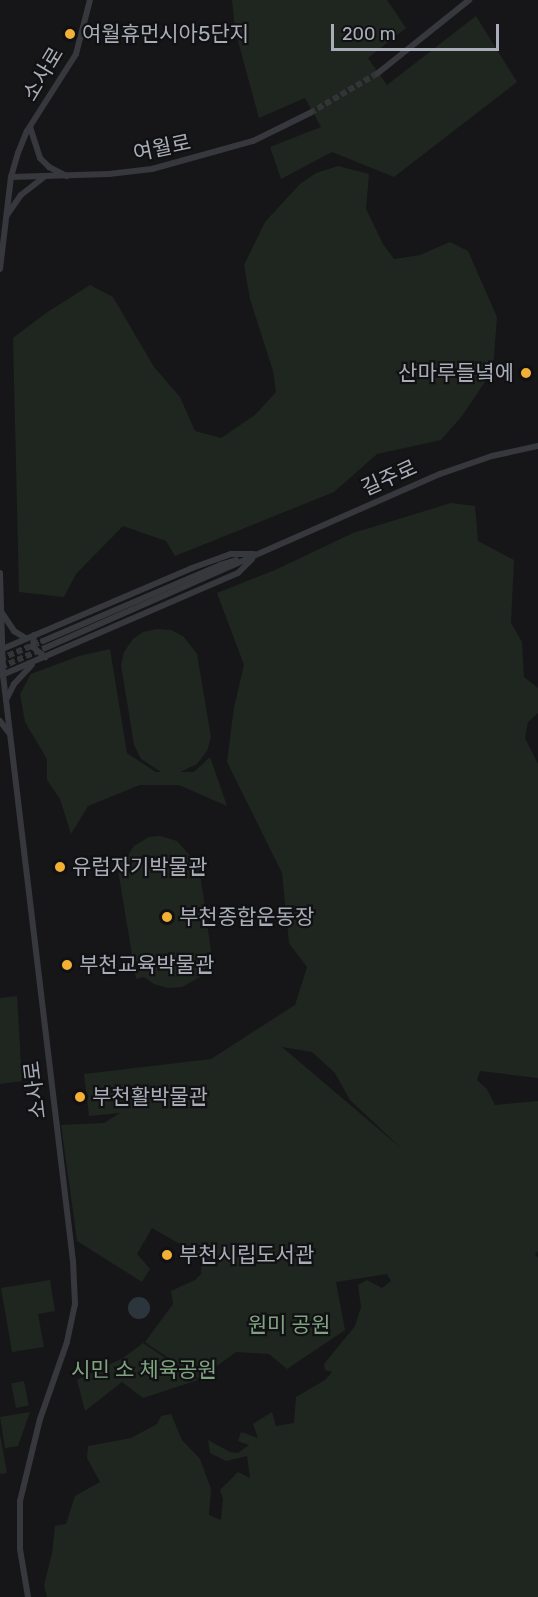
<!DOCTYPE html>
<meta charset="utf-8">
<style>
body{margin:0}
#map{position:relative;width:538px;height:1597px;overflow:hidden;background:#161618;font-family:Rubik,"Noto Sans KR",sans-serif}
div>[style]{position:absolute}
.green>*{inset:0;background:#1e261f;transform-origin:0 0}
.water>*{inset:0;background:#2c353c}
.round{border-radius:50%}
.tertiary-tunnel>*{height:6px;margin-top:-3px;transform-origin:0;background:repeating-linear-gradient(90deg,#333438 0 6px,transparent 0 9px)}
.tertiary>*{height:6px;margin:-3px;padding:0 3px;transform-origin:3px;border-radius:3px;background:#37383d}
.dots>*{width:16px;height:16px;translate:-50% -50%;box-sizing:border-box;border:3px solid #111113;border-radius:50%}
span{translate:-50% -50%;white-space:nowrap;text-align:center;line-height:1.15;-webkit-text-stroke:4.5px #111113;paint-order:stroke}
.poi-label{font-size:21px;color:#a8adb8}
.left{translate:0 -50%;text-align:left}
.right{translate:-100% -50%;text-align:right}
.street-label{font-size:21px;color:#a8adb8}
.park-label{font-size:21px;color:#7fa381}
.scale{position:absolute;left:331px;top:24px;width:168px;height:27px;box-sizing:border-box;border:3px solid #a8adb8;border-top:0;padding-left:8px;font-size:18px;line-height:21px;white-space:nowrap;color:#a8adb8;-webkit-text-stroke:4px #111113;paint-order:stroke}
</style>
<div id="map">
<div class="green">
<div style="clip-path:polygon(232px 0,387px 0,406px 28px,368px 58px,387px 85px,476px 16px,517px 82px,394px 177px,332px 152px,281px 179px,270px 147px,321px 127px,305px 98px,259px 118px,235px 30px)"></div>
<div style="clip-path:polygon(338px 166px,369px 174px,366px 209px,383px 244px,394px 259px,420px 255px,450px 242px,468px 251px,497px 317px,493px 370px,462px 416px,441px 440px,377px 454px,334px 492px,175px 556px,166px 541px,123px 526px,76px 574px,64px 597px,19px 592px,13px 338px,46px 313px,90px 285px,113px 297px,154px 367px,180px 397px,195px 431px,221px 438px,255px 415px,276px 392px,273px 371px,250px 299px,244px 265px,265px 222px,300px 184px,316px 173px)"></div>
<div style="clip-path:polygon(evenodd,451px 503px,475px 506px,478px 541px,514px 560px,511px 623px,522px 642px,524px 677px,538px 688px,538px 713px,528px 722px,525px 738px,538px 764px,538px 1078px,480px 1071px,477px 1080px,487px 1089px,495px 1105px,538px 1101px,538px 1251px,535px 1254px,538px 1258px,538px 1597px,47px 1597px,44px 1586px,52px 1553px,55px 1526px,66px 1524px,75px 1496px,100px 1482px,87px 1458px,88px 1446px,131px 1438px,157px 1424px,161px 1416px,171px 1414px,182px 1440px,200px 1459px,211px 1489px,209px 1515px,221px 1520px,223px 1499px,220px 1490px,238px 1472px,250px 1478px,247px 1456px,226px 1461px,210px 1453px,208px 1440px,230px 1452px,238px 1453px,249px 1445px,238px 1441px,241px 1432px,258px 1438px,253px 1424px,272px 1412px,276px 1426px,294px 1423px,296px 1397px,325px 1380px,332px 1372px,325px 1370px,324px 1364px,355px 1326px,361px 1307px,358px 1285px,367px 1280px,382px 1288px,391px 1281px,387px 1274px,336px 1282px,345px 1330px,287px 1369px,269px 1354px,236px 1352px,199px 1379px,145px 1342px,173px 1304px,171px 1291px,195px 1280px,201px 1274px,202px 1257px,152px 1228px,137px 1254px,150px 1269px,142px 1282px,77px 1241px,61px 1125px,104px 1123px,120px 1113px,89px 1116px,84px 1074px,211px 1059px,295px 1005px,307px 967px,289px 943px,282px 873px,227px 762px,234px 707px,244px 665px,217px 593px,275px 570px,353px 533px,451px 503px,282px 1047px,312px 1052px,335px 1073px,350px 1100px,402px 1149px,282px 1047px)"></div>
<div style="clip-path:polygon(157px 629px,171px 630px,183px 636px,197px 654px,211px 737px,207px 751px,197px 764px,180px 772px,194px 772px,210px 757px,227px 806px,179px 785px,140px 785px,88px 806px,71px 834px,60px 799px,47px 780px,47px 759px,25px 722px,20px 694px,31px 674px,79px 656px,110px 649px,127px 753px,156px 772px,161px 772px,141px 759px,134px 745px,121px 665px,124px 652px,133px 639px,143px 632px)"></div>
<div style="clip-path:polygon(160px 836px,177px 841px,199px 866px,211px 951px,208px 963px,200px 977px,182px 987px,168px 988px,154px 984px,144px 977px,136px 979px,116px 858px,124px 856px,125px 860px,134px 846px,149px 837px)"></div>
<div style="clip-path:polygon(17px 996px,22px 1081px,0 1084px,0 998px)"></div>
<div style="clip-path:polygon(50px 1280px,55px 1311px,38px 1314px,44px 1347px,12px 1352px,1px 1288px)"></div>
<div style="clip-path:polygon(143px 1343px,198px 1380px,143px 1398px,122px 1382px,85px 1411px,77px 1380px,123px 1358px)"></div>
<div style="left:24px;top:1381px;width:25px;height:13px;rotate:79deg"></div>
<div style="clip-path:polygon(30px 1412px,18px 1446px,5px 1448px,0 1417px)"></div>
<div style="clip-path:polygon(0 1434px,7px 1473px,0 1474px)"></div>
</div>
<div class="water">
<div class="round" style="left:128px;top:1297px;width:22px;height:22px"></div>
</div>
<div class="tertiary-tunnel">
<div style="left:310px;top:113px;width:79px;rotate:-30.5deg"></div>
<div style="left:0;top:659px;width:47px;rotate:-22.7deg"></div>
<div style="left:1px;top:667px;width:48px;rotate:-23.4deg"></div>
</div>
<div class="tertiary">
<div style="left:378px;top:73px;width:117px;rotate:-38.7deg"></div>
<div style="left:30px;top:127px;width:33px;rotate:72deg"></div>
<div style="left:40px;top:158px;width:13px;rotate:45deg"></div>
<div style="left:49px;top:167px;width:20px;rotate:27deg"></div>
<div style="left:11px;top:177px;width:98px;rotate:-1.8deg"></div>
<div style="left:109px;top:174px;width:43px;rotate:-6.6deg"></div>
<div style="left:152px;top:169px;width:105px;rotate:-15.5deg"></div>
<div style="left:253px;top:141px;width:64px;rotate:-26.2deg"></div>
<div style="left:7px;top:215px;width:24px;rotate:-55deg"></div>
<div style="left:21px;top:195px;width:29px;rotate:-38deg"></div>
<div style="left:0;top:269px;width:93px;rotate:-83.2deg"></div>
<div style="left:11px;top:177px;width:25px;rotate:-74deg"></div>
<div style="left:18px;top:153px;width:24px;rotate:-68deg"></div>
<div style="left:27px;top:131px;width:91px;rotate:-57.5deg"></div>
<div style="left:76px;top:54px;width:56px;rotate:-75.5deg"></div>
<div style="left:0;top:573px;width:102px;rotate:88.3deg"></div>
<div style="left:3px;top:675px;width:590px;rotate:83.19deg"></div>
<div style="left:73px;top:1261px;width:43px;rotate:87.3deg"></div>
<div style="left:75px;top:1304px;width:39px;rotate:102deg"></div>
<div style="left:67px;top:1342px;width:82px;rotate:109.3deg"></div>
<div style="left:40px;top:1419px;width:84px;rotate:103.7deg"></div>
<div style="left:20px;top:1501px;width:48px;rotate:90deg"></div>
<div style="left:20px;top:1549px;width:49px;rotate:80.5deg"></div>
<div style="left:2px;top:613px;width:22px;rotate:56deg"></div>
<div style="left:14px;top:631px;width:13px;rotate:32deg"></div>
<div style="left:34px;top:635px;width:12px;rotate:95deg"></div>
<div style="left:33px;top:647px;width:16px;rotate:40deg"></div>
<div style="left:43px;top:641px;width:193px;rotate:-23.2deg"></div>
<div style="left:220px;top:565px;width:17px;rotate:-17deg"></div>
<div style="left:45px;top:648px;width:432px;rotate:-23.8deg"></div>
<div style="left:440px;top:474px;width:55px;rotate:-19.1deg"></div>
<div style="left:492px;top:456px;width:47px;rotate:-12.3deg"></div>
<div style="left:0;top:650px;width:209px;rotate:-23.1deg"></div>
<div style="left:192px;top:568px;width:41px;rotate:-19.7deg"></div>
<div style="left:231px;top:554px;width:23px"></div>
<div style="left:2px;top:675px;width:257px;rotate:-23.4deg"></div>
<div style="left:238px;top:573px;width:20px;rotate:-45deg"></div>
<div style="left:6px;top:700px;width:18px;rotate:-63deg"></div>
<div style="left:14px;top:684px;width:26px;rotate:-47deg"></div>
<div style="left:0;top:721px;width:15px;rotate:53deg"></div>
</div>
<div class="dots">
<div style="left:70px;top:34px;background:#f2b134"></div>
<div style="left:526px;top:373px;background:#f2b134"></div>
<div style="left:60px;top:867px;background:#f2b134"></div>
<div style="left:167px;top:917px;background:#f2b134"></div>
<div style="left:67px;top:965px;background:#f2b134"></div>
<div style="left:80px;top:1097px;background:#f2b134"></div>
<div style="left:167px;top:1255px;background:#f2b134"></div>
</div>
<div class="poi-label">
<span class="left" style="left:82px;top:34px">여월휴먼시아5단지</span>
<span class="right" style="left:514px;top:373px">산마루들녘에</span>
<span class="left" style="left:72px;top:867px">유럽자기박물관</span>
<span class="left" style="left:179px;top:917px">부천종합운동장</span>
<span class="left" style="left:79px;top:965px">부천교육박물관</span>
<span class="left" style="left:92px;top:1097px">부천활박물관</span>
<span class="left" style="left:179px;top:1255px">부천시립도서관</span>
</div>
<div class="street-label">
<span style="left:43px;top:74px;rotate:-59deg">소사로</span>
<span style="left:162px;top:148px;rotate:-12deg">여월로</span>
<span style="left:389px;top:478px;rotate:-24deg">길주로</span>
<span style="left:35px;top:1090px;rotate:-97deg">소사로</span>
</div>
<div class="park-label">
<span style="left:289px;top:1325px">원미 공원</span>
<span style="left:144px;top:1370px">시민 소 체육공원</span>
</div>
<div class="scale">200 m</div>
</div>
